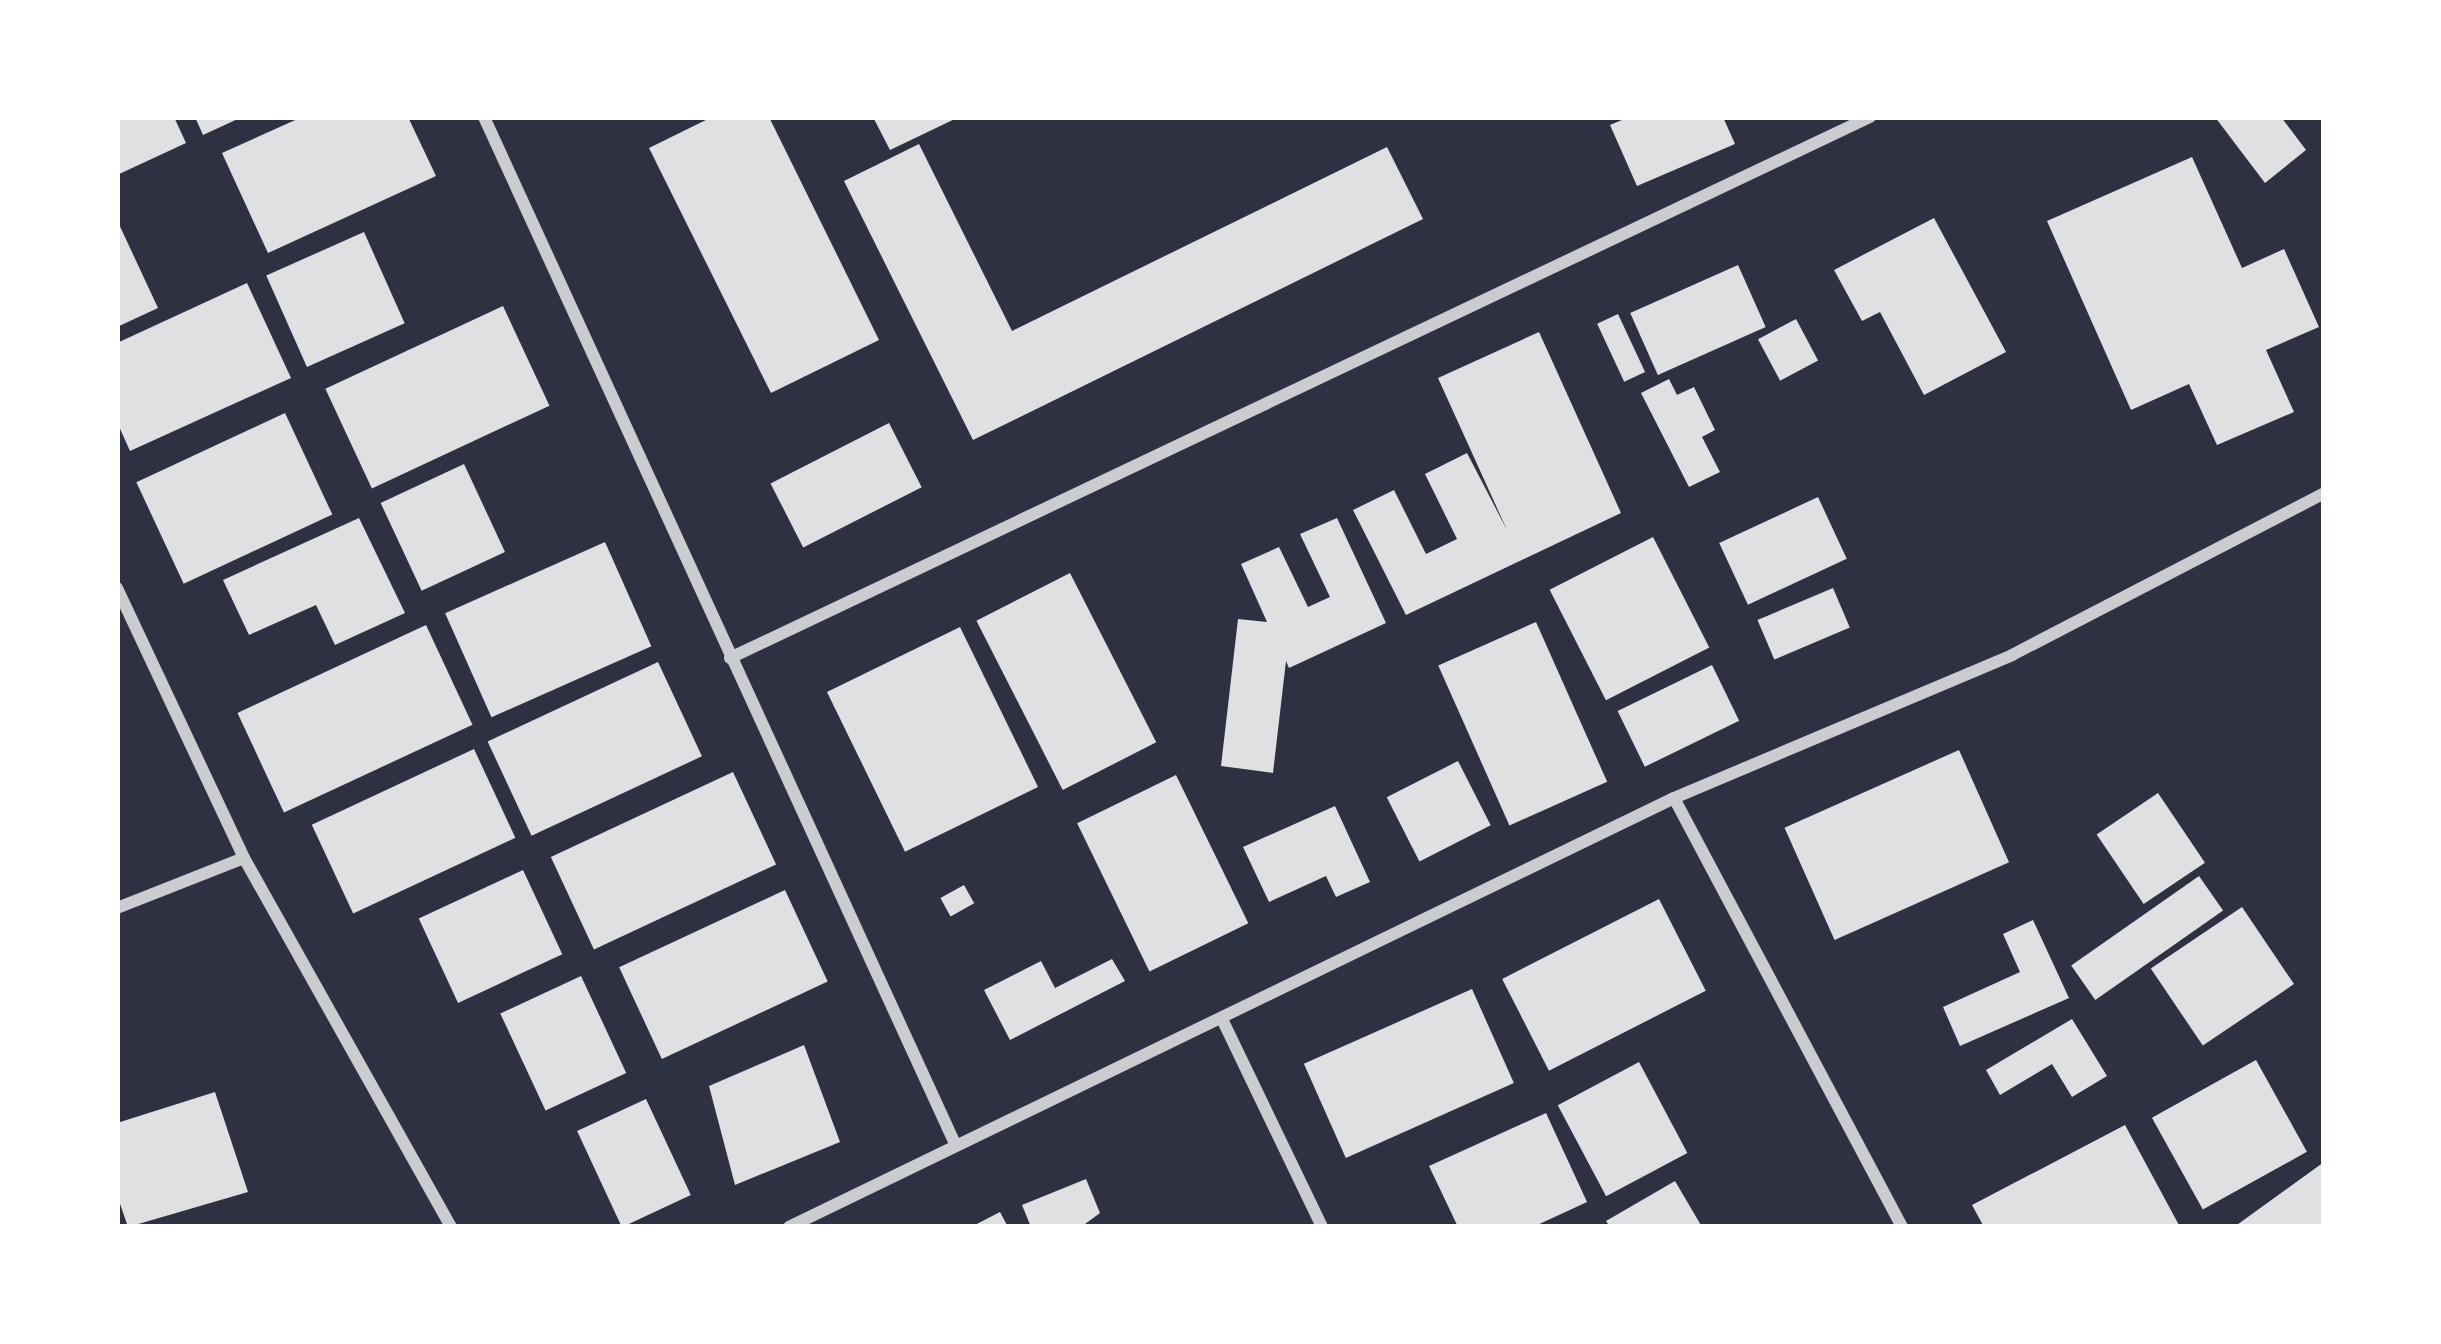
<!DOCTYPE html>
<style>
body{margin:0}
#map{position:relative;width:2441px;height:1344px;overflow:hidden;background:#2d3142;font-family:Karla,sans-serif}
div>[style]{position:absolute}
.building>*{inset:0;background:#e0e0e3;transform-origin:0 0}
.minor>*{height:12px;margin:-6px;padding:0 6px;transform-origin:6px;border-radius:6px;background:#caccd0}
span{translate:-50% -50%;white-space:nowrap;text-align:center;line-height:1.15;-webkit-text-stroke:10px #fff;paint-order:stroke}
.frame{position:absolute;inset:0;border:120px solid #fff;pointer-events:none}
</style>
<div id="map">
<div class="building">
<div style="clip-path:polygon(117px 117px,174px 117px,186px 143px,117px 175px)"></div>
<div style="clip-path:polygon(195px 117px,242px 117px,203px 135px)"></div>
<div style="clip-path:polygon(302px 117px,408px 117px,436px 176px,268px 253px,222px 153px)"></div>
<div style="clip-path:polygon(712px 117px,769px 117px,879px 340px,771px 393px,649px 148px)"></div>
<div style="clip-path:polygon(873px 117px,959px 117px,890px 150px)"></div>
<div style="clip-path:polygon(1629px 117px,1723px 117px,1735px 144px,1637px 186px,1610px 125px)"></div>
<div style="clip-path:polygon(2215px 117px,2281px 117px,2306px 150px,2265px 183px)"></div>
<div style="clip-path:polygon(919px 144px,1012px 331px,1387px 147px,1423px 219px,973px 440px,844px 181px)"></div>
<div style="clip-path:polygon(2192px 157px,2242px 268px,2284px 249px,2319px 327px,2266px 350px,2294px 412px,2217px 445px,2189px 384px,2131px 410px,2047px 221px)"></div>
<div style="clip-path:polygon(1934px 218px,2006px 352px,1924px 395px,1880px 312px,1862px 321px,1834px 270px)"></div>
<div style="clip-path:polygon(117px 220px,158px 308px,117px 327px)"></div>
<div style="left:364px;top:232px;width:100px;height:107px;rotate:66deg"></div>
<div style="left:1738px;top:265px;width:68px;height:118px;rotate:66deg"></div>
<div style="clip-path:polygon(247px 283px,291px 378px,130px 451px,117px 422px,117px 343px)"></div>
<div style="left:503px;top:306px;width:110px;height:196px;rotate:65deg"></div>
<div style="left:1618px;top:314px;width:64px;height:23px;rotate:65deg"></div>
<div style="left:1796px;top:319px;width:47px;height:43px;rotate:62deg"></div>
<div style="clip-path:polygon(1539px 332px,1621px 513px,1406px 615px,1353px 510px,1394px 490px,1426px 554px,1457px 539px,1425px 474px,1467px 453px,1507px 530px,1438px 378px)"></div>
<div style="clip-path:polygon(1669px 379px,1677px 395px,1694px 387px,1715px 430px,1702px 437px,1720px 472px,1689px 487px,1641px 393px)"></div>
<div style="left:285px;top:413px;width:112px;height:164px;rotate:65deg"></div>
<div style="left:889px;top:423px;width:72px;height:133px;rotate:63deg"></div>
<div style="left:464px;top:464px;width:97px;height:92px;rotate:65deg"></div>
<div style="left:1818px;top:497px;width:68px;height:109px;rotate:65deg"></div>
<div style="clip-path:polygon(359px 518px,405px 613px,335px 645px,316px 605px,249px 635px,223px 580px)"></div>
<div style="clip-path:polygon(1337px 518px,1386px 623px,1289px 668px,1286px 661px,1273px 773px,1221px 766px,1238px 619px,1267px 622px,1241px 564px,1279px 547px,1308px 607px,1330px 597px,1300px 534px)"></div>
<div style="left:1653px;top:537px;width:124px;height:116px;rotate:63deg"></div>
<div style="left:605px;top:542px;width:114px;height:175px;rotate:66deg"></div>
<div style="left:1070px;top:573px;width:190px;height:105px;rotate:63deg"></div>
<div style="left:1833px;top:588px;width:43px;height:82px;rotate:67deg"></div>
<div style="left:1536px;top:622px;width:175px;height:107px;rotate:66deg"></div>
<div style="left:426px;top:625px;width:110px;height:208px;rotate:65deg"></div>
<div style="left:960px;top:627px;width:178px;height:148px;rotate:64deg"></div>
<div style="left:658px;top:662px;width:104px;height:188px;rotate:65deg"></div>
<div style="left:1712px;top:665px;width:62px;height:105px;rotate:64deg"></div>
<div style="left:474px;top:749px;width:98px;height:179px;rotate:65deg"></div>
<div style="left:1959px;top:750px;width:123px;height:191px;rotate:66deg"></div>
<div style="left:1458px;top:761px;width:72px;height:80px;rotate:63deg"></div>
<div style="left:733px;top:772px;width:102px;height:201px;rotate:65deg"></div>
<div style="left:1176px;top:775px;width:165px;height:110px;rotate:64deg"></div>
<div style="left:2158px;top:793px;width:84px;height:74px;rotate:56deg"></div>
<div style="clip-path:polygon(1335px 806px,1370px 882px,1336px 897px,1326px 876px,1269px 902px,1243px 847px)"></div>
<div style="left:523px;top:870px;width:93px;height:115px;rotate:65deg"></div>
<div style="left:2199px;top:876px;width:42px;height:156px;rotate:55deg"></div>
<div style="left:964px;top:885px;width:21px;height:27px;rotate:61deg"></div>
<div style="left:785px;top:890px;width:101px;height:183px;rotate:65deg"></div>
<div style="left:1659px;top:899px;width:103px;height:176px;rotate:63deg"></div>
<div style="left:2242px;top:907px;width:93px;height:110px;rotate:56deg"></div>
<div style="clip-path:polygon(2033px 920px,2069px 998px,1960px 1046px,1943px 1007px,2020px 972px,2003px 934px)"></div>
<div style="clip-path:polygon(1112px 959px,1125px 981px,1010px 1040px,984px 990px,1041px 961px,1055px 988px)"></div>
<div style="left:581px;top:976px;width:107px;height:89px;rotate:65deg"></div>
<div style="left:1472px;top:989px;width:103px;height:184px;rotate:66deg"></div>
<div style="clip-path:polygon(2072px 1019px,2107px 1076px,2072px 1097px,2052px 1064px,2000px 1095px,1986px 1070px)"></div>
<div style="clip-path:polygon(804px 1045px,840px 1142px,735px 1185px,709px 1086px)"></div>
<div style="left:2256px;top:1060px;width:105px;height:119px;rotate:61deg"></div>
<div style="left:1639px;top:1062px;width:103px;height:92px;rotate:62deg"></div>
<div style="clip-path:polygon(215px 1092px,248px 1192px,128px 1227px,117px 1195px,117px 1123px)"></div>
<div style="left:646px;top:1099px;width:106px;height:76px;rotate:65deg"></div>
<div style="clip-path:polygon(1546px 1113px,1587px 1202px,1533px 1227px,1458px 1227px,1429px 1166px)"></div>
<div style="clip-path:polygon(2125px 1125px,2180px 1227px,1984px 1227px,1972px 1205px)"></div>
<div style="clip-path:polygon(2324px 1162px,2324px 1227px,2234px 1227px)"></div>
<div style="clip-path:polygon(1086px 1179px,1100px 1213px,1081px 1227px,1031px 1227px,1022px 1205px)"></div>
<div style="clip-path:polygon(1675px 1181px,1702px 1227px,1610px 1227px,1606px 1221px)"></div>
<div style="clip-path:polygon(1000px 1212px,1008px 1227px,971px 1227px)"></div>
</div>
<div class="minor">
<div style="left:484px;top:117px;width:1130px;rotate:65.36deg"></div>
<div style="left:117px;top:588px;width:298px;rotate:64.8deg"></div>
<div style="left:244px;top:858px;width:423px;rotate:60.7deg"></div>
<div style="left:730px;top:658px;width:1262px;rotate:-25.39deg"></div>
<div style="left:1674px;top:798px;width:486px;rotate:62deg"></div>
<div style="left:117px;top:908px;width:136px;rotate:-21.5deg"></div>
<div style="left:1222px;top:1019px;width:231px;rotate:64.3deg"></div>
<div style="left:789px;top:1227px;width:983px;rotate:-25.86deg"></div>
<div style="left:1674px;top:798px;width:367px;rotate:-22.9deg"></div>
<div style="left:2012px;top:655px;width:352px;rotate:-27.4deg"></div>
</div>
<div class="frame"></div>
</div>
